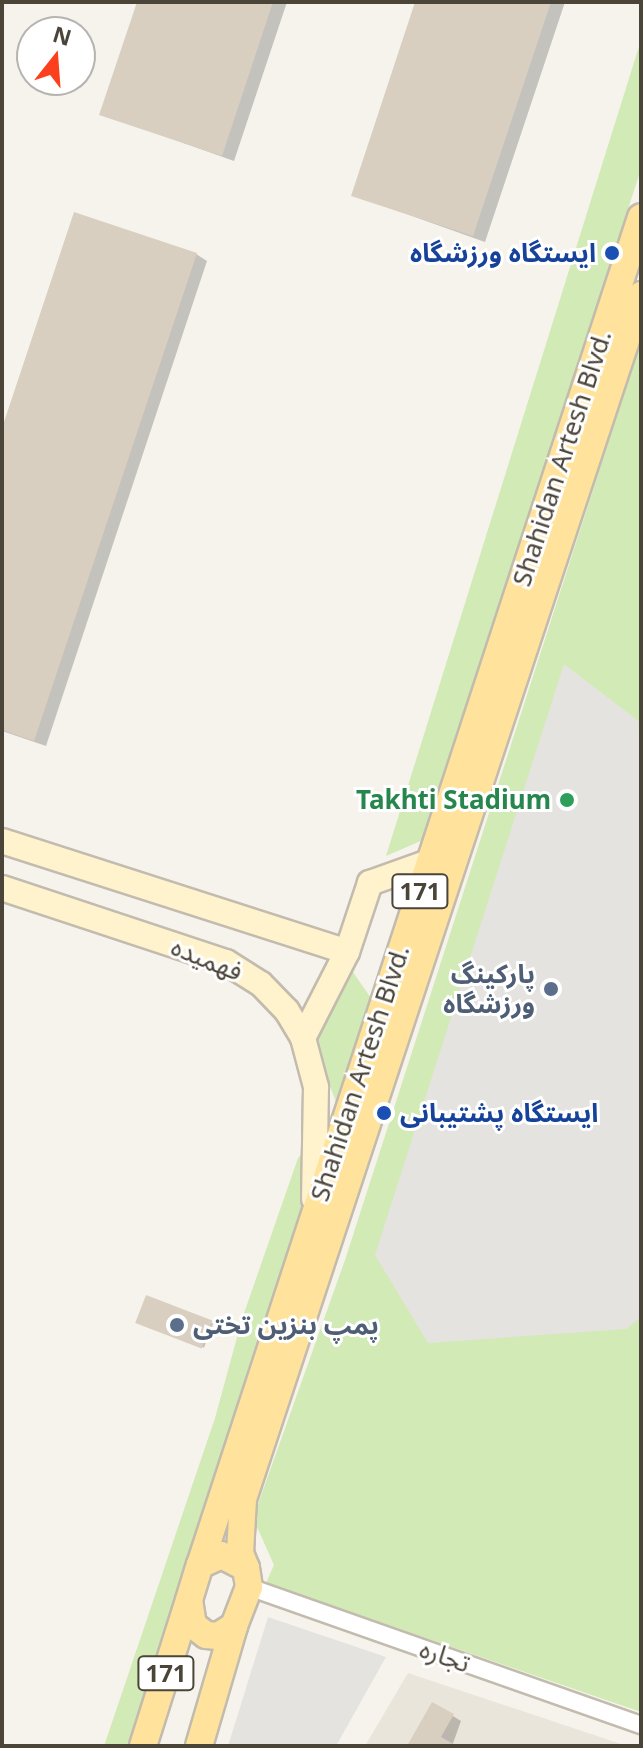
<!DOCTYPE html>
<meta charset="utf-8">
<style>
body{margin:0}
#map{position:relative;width:643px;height:1748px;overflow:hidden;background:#f6f3ec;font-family:"Noto Sans","Noto Sans Arabic",sans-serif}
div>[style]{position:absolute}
.residential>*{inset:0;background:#eae5da}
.green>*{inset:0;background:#d2eab5}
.parking>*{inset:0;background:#e5e3e0}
.shadow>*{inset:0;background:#0003;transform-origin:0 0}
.building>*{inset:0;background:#d8cfc1;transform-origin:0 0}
.roads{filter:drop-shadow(2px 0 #c2bbae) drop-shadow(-2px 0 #c2bbae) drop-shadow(0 2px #c2bbae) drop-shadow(0 -2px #c2bbae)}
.minor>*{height:16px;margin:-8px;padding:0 8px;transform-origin:8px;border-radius:8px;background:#fff}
.secondary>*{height:24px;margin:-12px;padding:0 12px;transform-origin:12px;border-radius:12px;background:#fff3cd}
.primary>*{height:26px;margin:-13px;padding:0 13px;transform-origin:13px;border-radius:13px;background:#ffe39c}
.dots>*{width:22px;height:22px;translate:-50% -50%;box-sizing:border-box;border:4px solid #fff;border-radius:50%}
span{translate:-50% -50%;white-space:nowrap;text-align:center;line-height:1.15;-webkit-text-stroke:6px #fff;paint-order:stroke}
.shield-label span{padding:2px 6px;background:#fff;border:2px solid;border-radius:6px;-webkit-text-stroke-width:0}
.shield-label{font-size:24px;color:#4b4439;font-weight:700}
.transit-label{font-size:26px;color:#164399;font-weight:700}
.right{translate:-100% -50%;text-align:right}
.left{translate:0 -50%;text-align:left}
.street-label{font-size:26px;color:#4b4439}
.leisure-label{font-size:26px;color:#27864d;font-weight:700}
.service-label{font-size:26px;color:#4e5e75;font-weight:700}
.frame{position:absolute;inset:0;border:4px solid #4b4439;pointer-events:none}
.north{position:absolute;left:16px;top:16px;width:80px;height:80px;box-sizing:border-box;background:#fff;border:2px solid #b7b4b0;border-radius:50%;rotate:17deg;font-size:22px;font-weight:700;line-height:32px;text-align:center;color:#4b4439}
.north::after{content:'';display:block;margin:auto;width:28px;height:36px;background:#fc3f1d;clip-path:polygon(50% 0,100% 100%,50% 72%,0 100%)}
</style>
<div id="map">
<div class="residential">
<div style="clip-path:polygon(408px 1673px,627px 1746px,365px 1746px)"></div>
</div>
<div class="green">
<div style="clip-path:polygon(641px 40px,641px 169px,423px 840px,386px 856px)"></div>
<div style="clip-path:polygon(641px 341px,641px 1712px,266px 1583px,274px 1565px,253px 1518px,345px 1260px)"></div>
<div style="clip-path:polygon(348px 965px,373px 1001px,346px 1092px,336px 1102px,312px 1039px)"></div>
<div style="clip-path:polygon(312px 1143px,300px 1218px,157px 1660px,127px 1746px,104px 1746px,215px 1418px,242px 1319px,298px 1158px)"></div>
</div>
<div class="parking">
<div style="clip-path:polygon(564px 664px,641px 723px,641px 1317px,626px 1329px,428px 1343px,375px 1255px)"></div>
<div style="clip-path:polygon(268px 1617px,386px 1657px,336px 1746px,228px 1746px)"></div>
</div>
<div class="shadow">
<div style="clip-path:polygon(139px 2px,287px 2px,234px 161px,102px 114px)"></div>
<div style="clip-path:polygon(417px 2px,565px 2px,485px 242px,353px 195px)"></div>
<div style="clip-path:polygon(196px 254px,207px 261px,46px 746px,2px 731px,2px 434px)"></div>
<div style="left:147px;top:1298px;width:71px;height:26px;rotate:21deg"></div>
<div style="clip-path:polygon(433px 1704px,461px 1721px,452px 1746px,409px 1746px)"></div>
</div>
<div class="building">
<div style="clip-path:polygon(137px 2px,273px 2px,222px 156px,99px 115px)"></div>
<div style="clip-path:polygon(415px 2px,551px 2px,473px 236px,351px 196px)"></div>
<div style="clip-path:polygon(74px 212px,197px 253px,34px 741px,2px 730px,2px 428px)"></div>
<div style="left:146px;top:1295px;width:71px;height:30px;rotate:21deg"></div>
<div style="clip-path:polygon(432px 1702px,454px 1714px,441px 1737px,457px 1746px,407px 1746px)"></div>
</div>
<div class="roads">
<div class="minor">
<div style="left:249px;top:1587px;width:416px;rotate:19.4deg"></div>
</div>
<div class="secondary">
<div style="left:2px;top:841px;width:362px;rotate:17.8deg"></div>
<div style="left:2px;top:888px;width:236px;rotate:18.3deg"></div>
<div style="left:226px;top:962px;width:41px;rotate:32.2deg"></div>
<div style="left:261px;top:984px;width:37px;rotate:46deg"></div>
<div style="left:287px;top:1011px;width:31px;rotate:59deg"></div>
<div style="left:303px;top:1038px;width:51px;rotate:75.1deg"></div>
<div style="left:316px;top:1087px;width:112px;rotate:91deg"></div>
<div style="left:303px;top:1038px;width:97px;rotate:-62.9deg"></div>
<div style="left:347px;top:952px;width:73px;rotate:-71.6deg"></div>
<div style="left:370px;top:883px;width:65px;rotate:-19.8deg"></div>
</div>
<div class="primary">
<div style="left:221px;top:1555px;width:28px;rotate:27deg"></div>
<div style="left:246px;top:1568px;width:19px;rotate:81deg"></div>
<div style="left:249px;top:1587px;width:42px;rotate:111deg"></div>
<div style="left:234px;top:1626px;width:19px;rotate:148deg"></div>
<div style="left:218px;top:1636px;width:12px;rotate:-175deg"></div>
<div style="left:206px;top:1635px;width:16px;rotate:-142deg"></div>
<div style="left:193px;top:1625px;width:25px;rotate:-99deg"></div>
<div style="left:189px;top:1600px;width:37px;rotate:-73deg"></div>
<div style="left:200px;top:1565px;width:23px;rotate:-25deg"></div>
<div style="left:200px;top:1565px;width:1418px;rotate:-71.88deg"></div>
<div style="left:246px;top:1568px;width:16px;rotate:-112deg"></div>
<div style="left:240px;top:1553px;width:54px;rotate:-86.8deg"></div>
<div style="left:243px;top:1499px;width:1268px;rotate:-71.71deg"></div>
<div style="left:143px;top:1746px;width:150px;rotate:-72.5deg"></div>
<div style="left:199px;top:1746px;width:125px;rotate:-73.7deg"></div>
</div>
</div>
<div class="dots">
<div style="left:612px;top:253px;background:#1a4fb4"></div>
<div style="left:567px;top:800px;background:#2e9e5b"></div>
<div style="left:551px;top:989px;background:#5c6f8a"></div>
<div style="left:384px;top:1113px;background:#1a4fb4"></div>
<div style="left:177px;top:1325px;background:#5c6f8a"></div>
</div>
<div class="shield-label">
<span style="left:420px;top:891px">171</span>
<span style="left:166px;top:1673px">171</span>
</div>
<div class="transit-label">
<span class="right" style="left:596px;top:253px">ایستگاه ورزشگاه</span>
<span class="left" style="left:400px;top:1113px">ایستگاه پشتیبانی</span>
</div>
<div class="street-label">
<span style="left:562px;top:458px;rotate:-72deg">Shahidan Artesh Blvd.</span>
<span style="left:207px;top:959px;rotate:22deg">فهمیده</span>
<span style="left:360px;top:1073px;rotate:-72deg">Shahidan Artesh Blvd.</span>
<span style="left:445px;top:1656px;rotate:19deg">تجاره</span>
</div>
<div class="leisure-label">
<span class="right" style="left:551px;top:800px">Takhti Stadium</span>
</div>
<div class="service-label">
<span class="right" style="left:535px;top:989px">پارکینگ<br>ورزشگاه</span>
<span class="left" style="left:193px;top:1325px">پمپ بنزین تختی</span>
</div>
<div class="frame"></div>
<div class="north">N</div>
</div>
